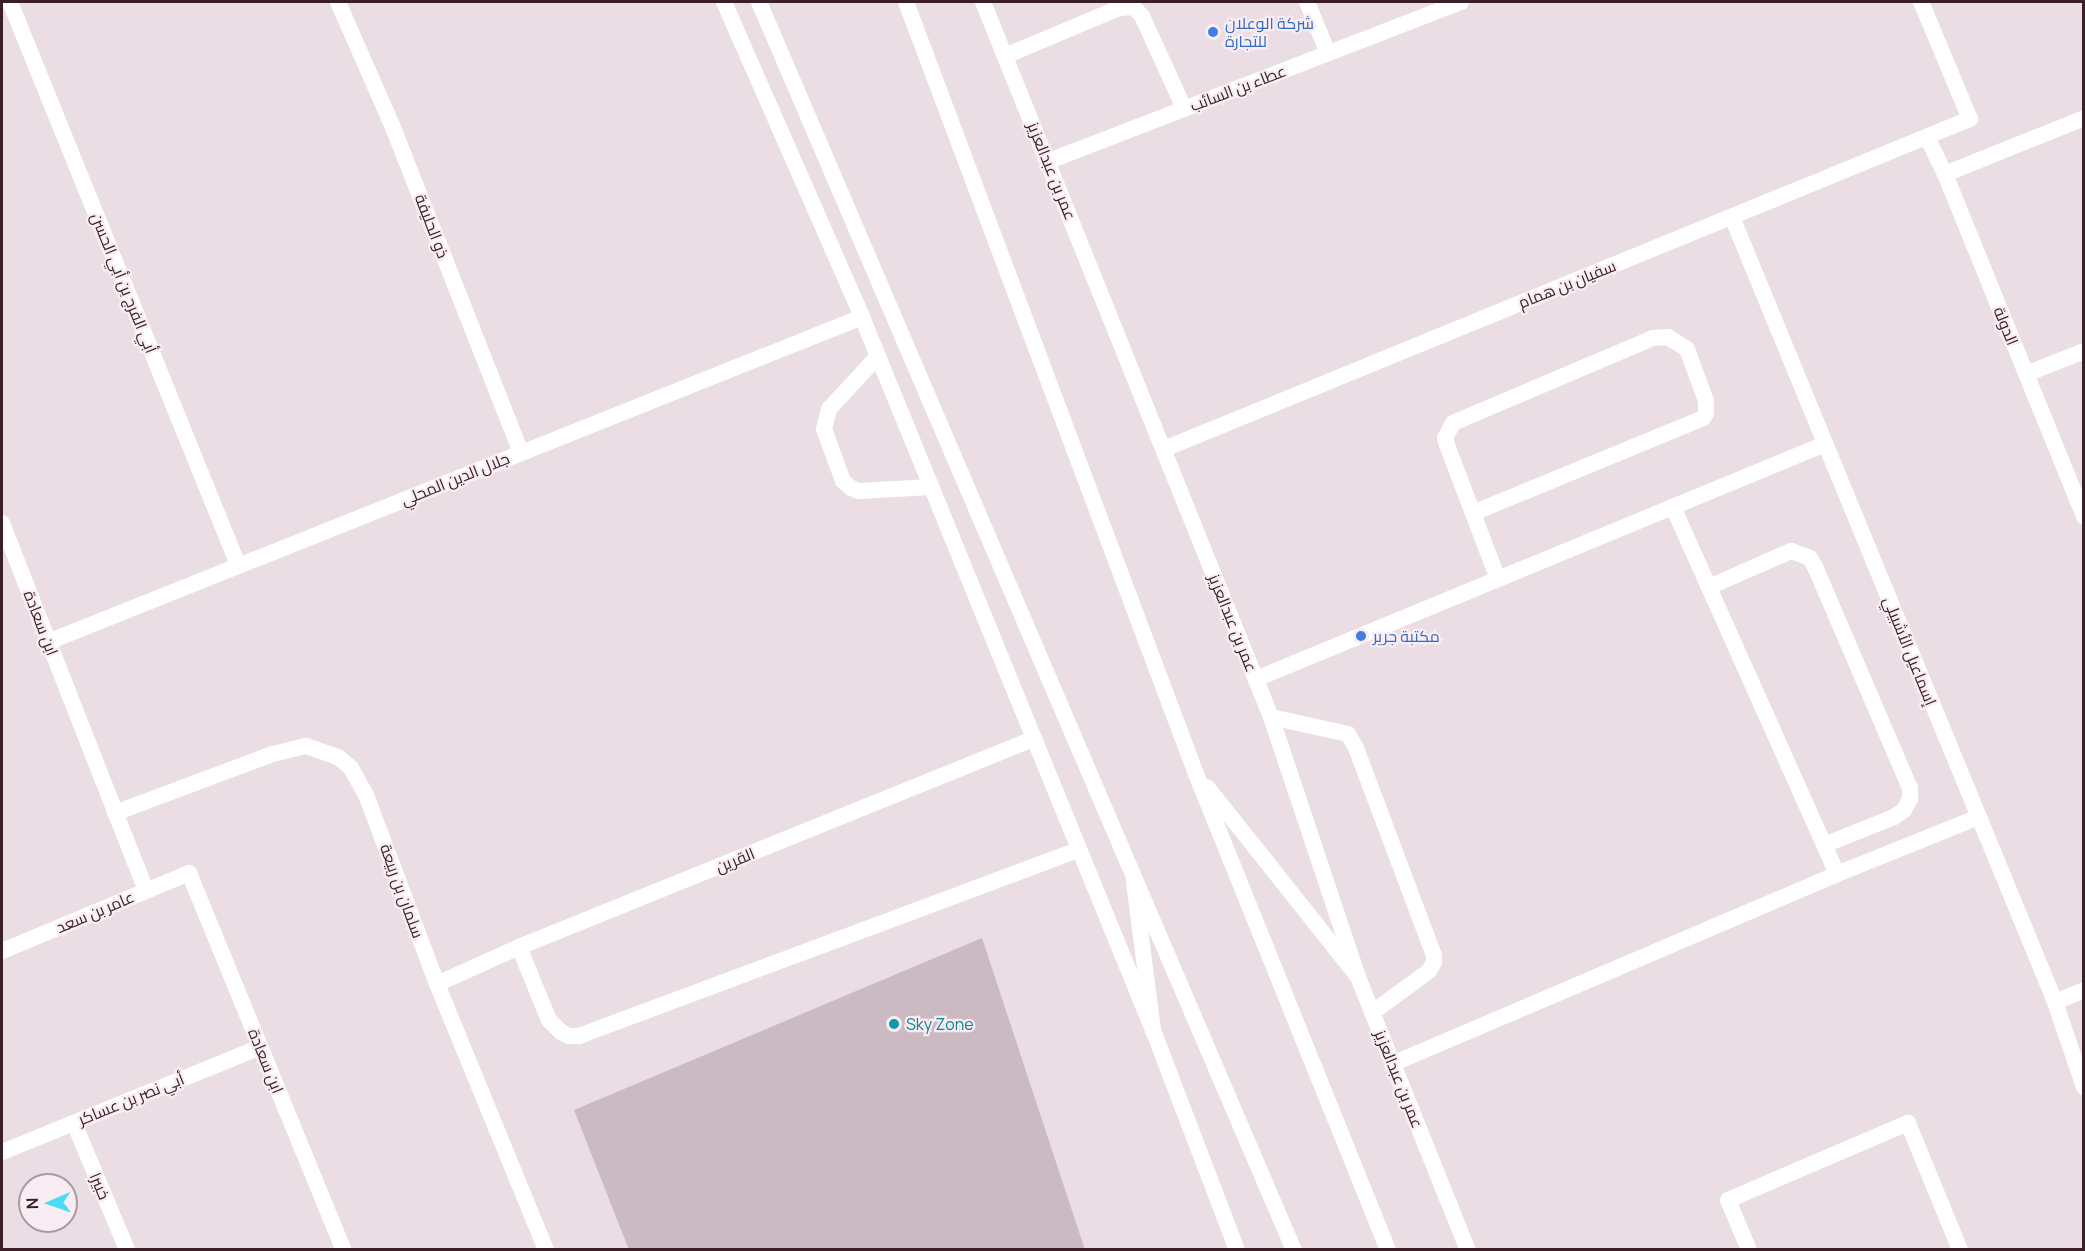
<!DOCTYPE html>
<meta charset="utf-8">
<style>
body{margin:0}
#map{position:relative;width:2085px;height:1251px;overflow:hidden;background:#eadde4;font-family:Manrope,Cairo,sans-serif}
div>[style]{position:absolute}
.building>*{inset:0;background:#cbbac2}
.service>*{height:16px;margin:-8px;padding:0 8px;transform-origin:8px;border-radius:8px;background:#fff}
.minor>*{height:16px;margin:-8px;padding:0 8px;transform-origin:8px;border-radius:8px;background:#fff}
.tertiary>*{height:16px;margin:-8px;padding:0 8px;transform-origin:8px;border-radius:8px;background:#fff}
.secondary>*{height:16px;margin:-8px;padding:0 8px;transform-origin:8px;border-radius:8px;background:#fff}
.dots>*{width:16px;height:16px;translate:-50% -50%;box-sizing:border-box;border:3px solid #f7edf3;border-radius:50%}
span{translate:-50% -50%;white-space:nowrap;text-align:center;line-height:1.15;-webkit-text-stroke:4.5px #f7edf3;paint-order:stroke}
.shop-label{font-size:16px;color:#366cbe}
.left{translate:0 -50%;text-align:left}
.street-label{font-size:16px;color:#3a1e28}
.culture-label{font-size:16px;color:#0d838f}
.frame{position:absolute;inset:0;border:3px solid #3a1e28;pointer-events:none}
.north{position:absolute;left:18px;top:1173px;width:60px;height:60px;box-sizing:border-box;background:#f7edf3;border:2px solid #ab9aa2;border-radius:50%;rotate:268deg;font-size:16px;font-weight:700;line-height:24px;text-align:center;color:#3a1e28}
.north::after{content:'';display:block;margin:auto;width:21px;height:27px;background:#4ddaf8;clip-path:polygon(50% 0,100% 100%,50% 72%,0 100%)}
</style>
<div id="map">
<div class="building">
<div style="clip-path:polygon(982px 938px,1085px 1250px,629px 1250px,574px 1110px)"></div>
</div>
<div class="service">
<div style="left:1005px;top:56px;width:124px;rotate:-22.8deg"></div>
<div style="left:1119px;top:8px;width:14px;rotate:-4deg"></div>
<div style="left:1133px;top:7px;width:13px;rotate:45deg"></div>
<div style="left:1142px;top:16px;width:101px;rotate:65.5deg"></div>
<div style="left:878px;top:356px;width:72px;rotate:132.8deg"></div>
<div style="left:829px;top:409px;width:21px;rotate:104deg"></div>
<div style="left:824px;top:429px;width:55px;rotate:69.9deg"></div>
<div style="left:843px;top:481px;width:11px;rotate:41deg"></div>
<div style="left:851px;top:488px;width:9px;rotate:21deg"></div>
<div style="left:859px;top:491px;width:72px;rotate:-3.2deg"></div>
<div style="left:1673px;top:507px;width:402px;rotate:65.9deg"></div>
<div style="left:1473px;top:513px;width:249px;rotate:-22.4deg"></div>
<div style="left:1703px;top:418px;width:6px;rotate:-59deg"></div>
<div style="left:1706px;top:413px;width:12px;rotate:-90deg"></div>
<div style="left:1706px;top:401px;width:55px;rotate:-110.1deg"></div>
<div style="left:1687px;top:349px;width:22px;rotate:-148deg"></div>
<div style="left:1668px;top:337px;width:15px;rotate:176deg"></div>
<div style="left:1653px;top:338px;width:217px;rotate:157deg"></div>
<div style="left:1453px;top:423px;width:17px;rotate:118deg"></div>
<div style="left:1445px;top:438px;width:7px;rotate:74deg"></div>
<div style="left:1447px;top:445px;width:143px;rotate:69.2deg"></div>
<div style="left:1709px;top:587px;width:90px;rotate:-23.7deg"></div>
<div style="left:1791px;top:551px;width:20px;rotate:20deg"></div>
<div style="left:1810px;top:558px;width:13px;rotate:61deg"></div>
<div style="left:1816px;top:569px;width:238px;rotate:66.8deg"></div>
<div style="left:1910px;top:788px;width:11px;rotate:90deg"></div>
<div style="left:1910px;top:799px;width:13px;rotate:119deg"></div>
<div style="left:1904px;top:810px;width:12px;rotate:145deg"></div>
<div style="left:1894px;top:817px;width:75px;rotate:158.2deg"></div>
<div style="left:1256px;top:679px;width:616px;rotate:-22.44deg"></div>
<div style="left:1271px;top:717px;width:79px;rotate:12.4deg"></div>
<div style="left:1348px;top:734px;width:16px;rotate:60deg"></div>
<div style="left:1356px;top:748px;width:221px;rotate:69.4deg"></div>
<div style="left:1434px;top:955px;width:7px;rotate:90deg"></div>
<div style="left:1434px;top:962px;width:10px;rotate:119deg"></div>
<div style="left:1429px;top:971px;width:69px;rotate:143.8deg"></div>
<div style="left:519px;top:947px;width:79px;rotate:67.7deg"></div>
<div style="left:549px;top:1020px;width:17px;rotate:45deg"></div>
<div style="left:561px;top:1032px;width:9px;rotate:27deg"></div>
<div style="left:569px;top:1036px;width:10px"></div>
<div style="left:579px;top:1036px;width:533px;rotate:-20.44deg"></div>
<div style="left:1749px;top:1250px;width:54px;rotate:-112.8deg"></div>
<div style="left:1728px;top:1200px;width:196px;rotate:-23.2deg"></div>
<div style="left:1908px;top:1123px;width:137px;rotate:67.7deg"></div>
</div>
<div class="minor">
<div style="left:10px;top:2px;width:607px;rotate:67.95deg"></div>
<div style="left:338px;top:2px;width:134px;rotate:66.3deg"></div>
<div style="left:392px;top:125px;width:352px;rotate:68.5deg"></div>
<div style="left:1307px;top:2px;width:55px;rotate:67.6deg"></div>
<div style="left:1927px;top:137px;width:41px;rotate:64.1deg"></div>
<div style="left:1945px;top:174px;width:370px;rotate:67.9deg"></div>
<div style="left:1049px;top:161px;width:442px;rotate:-21.1deg"></div>
<div style="left:1945px;top:174px;width:150px;rotate:-21.9deg"></div>
<div style="left:1732px;top:217px;width:849px;rotate:67.63deg"></div>
<div style="left:2055px;top:1002px;width:90px;rotate:71.2deg"></div>
<div style="left:2026px;top:374px;width:62px;rotate:-21.6deg"></div>
<div style="left:1164px;top:449px;width:871px;rotate:-22.27deg"></div>
<div style="left:1970px;top:119px;width:127px;rotate:-112.7deg"></div>
<div style="left:2px;top:523px;width:395px;rotate:68.6deg"></div>
<div style="left:48px;top:642px;width:876px;rotate:-21.76deg"></div>
<div style="left:115px;top:813px;width:169px;rotate:-20.5deg"></div>
<div style="left:273px;top:754px;width:34px;rotate:-14deg"></div>
<div style="left:306px;top:746px;width:34px;rotate:19deg"></div>
<div style="left:338px;top:757px;width:17px;rotate:40deg"></div>
<div style="left:351px;top:768px;width:31px;rotate:61deg"></div>
<div style="left:366px;top:795px;width:202px;rotate:69.4deg"></div>
<div style="left:437px;top:984px;width:287px;rotate:67.7deg"></div>
<div style="left:2px;top:951px;width:203px;rotate:-22.6deg"></div>
<div style="left:189px;top:873px;width:408px;rotate:67.7deg"></div>
<div style="left:437px;top:984px;width:90px;rotate:-24.3deg"></div>
<div style="left:519px;top:947px;width:554px;rotate:-22.03deg"></div>
<div style="left:2055px;top:1002px;width:31px;rotate:-22deg"></div>
<div style="left:1392px;top:1064px;width:484px;rotate:-23.1deg"></div>
<div style="left:1837px;top:874px;width:153px;rotate:-21.9deg"></div>
<div style="left:74px;top:1123px;width:138px;rotate:67.3deg"></div>
<div style="left:2px;top:1152px;width:279px;rotate:-22.1deg"></div>
</div>
<div class="tertiary">
<div style="left:724px;top:2px;width:344px;rotate:66.3deg"></div>
<div style="left:862px;top:317px;width:770px;rotate:67.8deg"></div>
<div style="left:983px;top:2px;width:771px;rotate:68.06deg"></div>
<div style="left:1271px;top:717px;width:274px;rotate:71.5deg"></div>
<div style="left:1358px;top:977px;width:294px;rotate:68.1deg"></div>
<div style="left:1134px;top:882px;width:149px;rotate:82.7deg"></div>
<div style="left:1153px;top:1030px;width:235px;rotate:69.1deg"></div>
</div>
<div class="secondary">
<div style="left:759px;top:2px;width:1358px;rotate:66.8deg"></div>
<div style="left:906px;top:2px;width:825px;rotate:69.41deg"></div>
<div style="left:1196px;top:774px;width:513px;rotate:68.03deg"></div>
<div style="left:1207px;top:787px;width:243px;rotate:51.5deg"></div>
</div>
<div class="dots">
<div style="left:1213px;top:32px;background:#3f7fe0"></div>
<div style="left:1361px;top:636px;background:#3f7fe0"></div>
<div style="left:894px;top:1024px;background:#0f9aa8"></div>
</div>
<div class="shop-label">
<span class="left" style="left:1225px;top:32px">شركة الوعلان<br>للتجارة</span>
<span class="left" style="left:1373px;top:636px">مكتبة جرير</span>
</div>
<div class="street-label">
<span style="left:1238px;top:88px;rotate:-21deg">عطاء بن السائب</span>
<span style="left:1052px;top:171px;rotate:68deg">عمر بن عبدالعزيز</span>
<span style="left:432px;top:226px;rotate:69deg">ذو الحليفة</span>
<span style="left:124px;top:283px;rotate:68deg">أبي الفرج بن أبي الحسن</span>
<span style="left:1567px;top:284px;rotate:-22deg">سفيان بن همام</span>
<span style="left:2006px;top:326px;rotate:68deg">الدولة</span>
<span style="left:455px;top:479px;rotate:-22deg">جلال الدين المحلي</span>
<span style="left:41px;top:623px;rotate:69deg">ابن سعادة</span>
<span style="left:1233px;top:623px;rotate:68deg">عمر بن عبدالعزيز</span>
<span style="left:1910px;top:651px;rotate:68deg">إسماعيل الأشبيلي</span>
<span style="left:735px;top:860px;rotate:-22deg">القرين</span>
<span style="left:402px;top:891px;rotate:70deg">سلمان بن ربيعة</span>
<span style="left:95px;top:912px;rotate:-23deg">عامر بن سعد</span>
<span style="left:266px;top:1061px;rotate:68deg">ابن سعادة</span>
<span style="left:1399px;top:1079px;rotate:68deg">عمر بن عبدالعزيز</span>
<span style="left:131px;top:1099px;rotate:-22deg">أبي نصر بن عساكر</span>
<span style="left:100px;top:1186px;rotate:67deg">خبيرا</span>
</div>
<div class="culture-label">
<span class="left" style="left:906px;top:1024px">Sky Zone</span>
</div>
<div class="frame"></div>
<div class="north">N</div>
</div>
